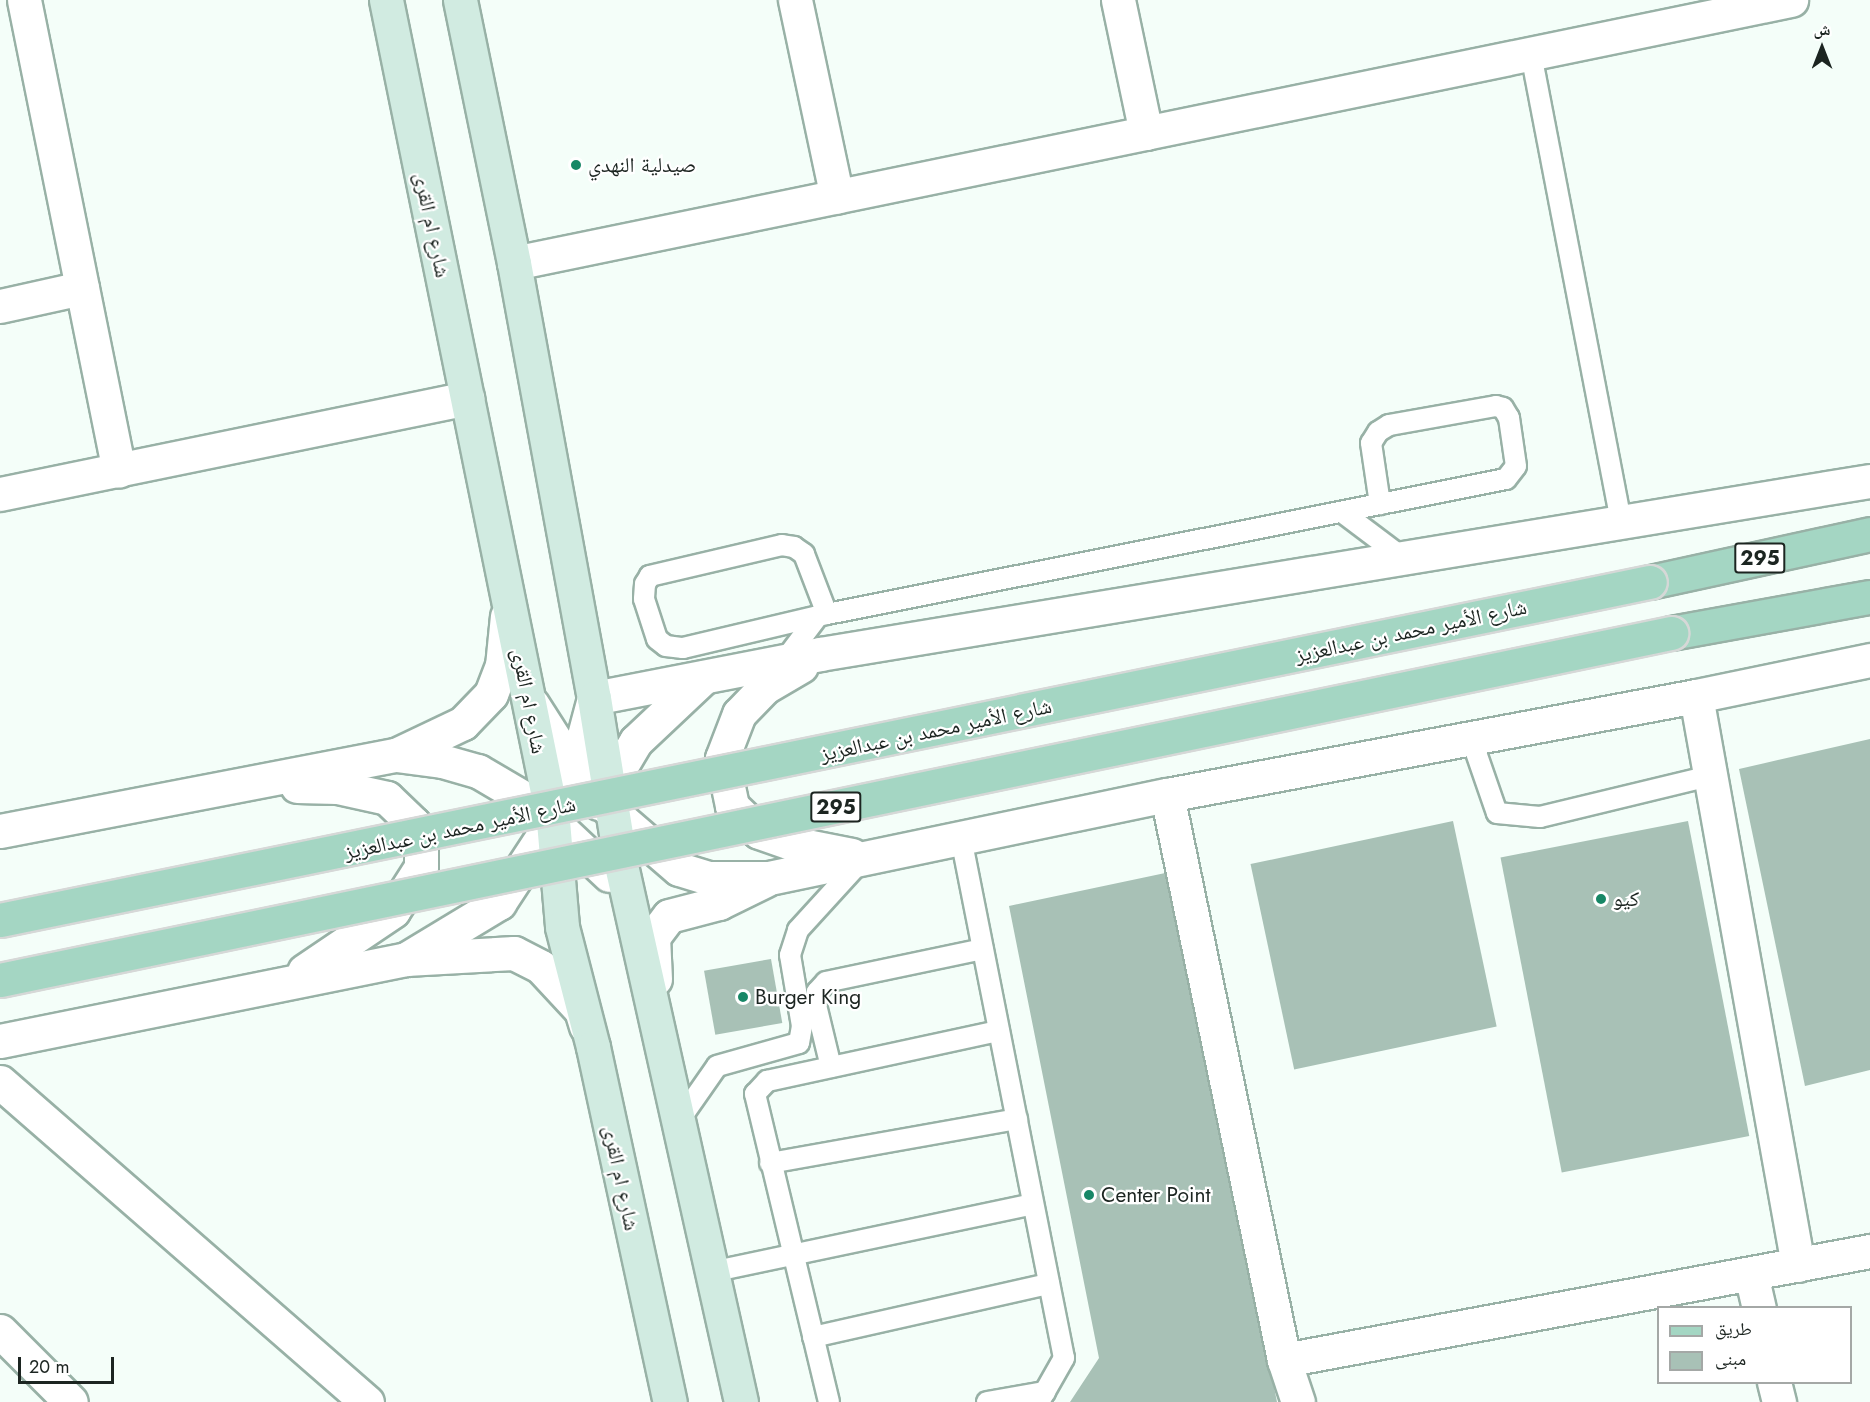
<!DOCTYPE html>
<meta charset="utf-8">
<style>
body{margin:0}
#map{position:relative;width:1870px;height:1402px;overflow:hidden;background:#f4fef9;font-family:Jost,"Noto Naskh Arabic",sans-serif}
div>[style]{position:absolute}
.building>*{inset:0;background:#a8c1b6;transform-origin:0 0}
.roads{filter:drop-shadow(2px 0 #98b1a6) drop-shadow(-2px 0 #98b1a6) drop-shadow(0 2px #98b1a6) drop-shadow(0 -2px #98b1a6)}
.lane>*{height:20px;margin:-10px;padding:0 10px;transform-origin:10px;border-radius:10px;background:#fff}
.street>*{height:33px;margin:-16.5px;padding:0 16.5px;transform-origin:16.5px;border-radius:16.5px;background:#fff}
.secondary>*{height:33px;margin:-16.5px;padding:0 16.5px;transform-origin:16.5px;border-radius:16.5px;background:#d1ebe1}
.primary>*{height:33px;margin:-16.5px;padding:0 16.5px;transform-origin:16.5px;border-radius:16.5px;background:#a4d6c3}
.bridges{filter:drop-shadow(2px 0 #d6d8d7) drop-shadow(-2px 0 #d6d8d7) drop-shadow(0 2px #d6d8d7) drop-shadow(0 -2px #d6d8d7)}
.primary-bridge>*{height:33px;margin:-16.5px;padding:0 16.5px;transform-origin:16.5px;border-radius:16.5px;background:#a4d6c3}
.dots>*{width:16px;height:16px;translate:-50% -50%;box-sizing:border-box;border:3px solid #fff;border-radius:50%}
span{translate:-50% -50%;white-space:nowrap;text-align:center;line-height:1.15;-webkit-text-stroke:4.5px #fff;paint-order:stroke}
.shield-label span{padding:2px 4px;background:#fff;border:2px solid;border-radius:4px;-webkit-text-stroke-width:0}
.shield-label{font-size:20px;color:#1c2521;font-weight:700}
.poi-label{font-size:21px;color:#1c2521}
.left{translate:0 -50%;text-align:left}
.street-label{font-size:21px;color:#1c2521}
.legend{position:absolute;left:1657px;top:1306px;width:195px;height:78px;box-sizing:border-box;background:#fff;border:2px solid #a4a8a6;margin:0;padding:8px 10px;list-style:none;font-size:18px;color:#1c2521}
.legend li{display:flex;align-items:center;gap:12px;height:30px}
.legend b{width:30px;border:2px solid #a4a8a6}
.north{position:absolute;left:1792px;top:18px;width:60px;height:60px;-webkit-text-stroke:4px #fff;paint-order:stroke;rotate:0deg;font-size:16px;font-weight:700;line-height:24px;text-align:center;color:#1c2521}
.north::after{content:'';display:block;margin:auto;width:21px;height:27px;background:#1c2521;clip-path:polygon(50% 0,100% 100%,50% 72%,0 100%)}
.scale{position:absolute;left:18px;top:1357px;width:96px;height:27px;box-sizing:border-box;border:3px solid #1c2521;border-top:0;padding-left:8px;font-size:18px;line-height:21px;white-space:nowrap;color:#1c2521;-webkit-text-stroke:4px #fff;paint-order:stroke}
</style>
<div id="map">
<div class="building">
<div style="clip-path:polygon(1870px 739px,1870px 1070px,1805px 1086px,1739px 769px)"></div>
<div style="left:1453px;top:821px;width:210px;height:207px;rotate:78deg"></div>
<div style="left:1688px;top:821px;width:321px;height:191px;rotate:79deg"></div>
<div style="clip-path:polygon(1170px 872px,1277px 1402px,1070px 1402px,1099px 1358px,1009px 906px)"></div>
<div style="left:771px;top:959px;width:65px;height:68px;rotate:80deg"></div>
</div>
<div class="roads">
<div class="lane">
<div style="left:1531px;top:54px;width:477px;rotate:79.1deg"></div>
<div style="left:1342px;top:512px;width:76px;rotate:37deg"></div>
<div style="left:827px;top:614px;width:64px;rotate:-111deg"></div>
<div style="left:804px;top:554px;width:12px;rotate:-145deg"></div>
<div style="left:794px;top:547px;width:12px;rotate:-171deg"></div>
<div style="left:782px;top:545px;width:136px;rotate:166.8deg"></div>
<div style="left:650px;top:576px;width:9px;rotate:122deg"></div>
<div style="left:645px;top:584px;width:15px;rotate:94deg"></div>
<div style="left:644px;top:599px;width:42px;rotate:72deg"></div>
<div style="left:657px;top:639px;width:11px;rotate:38deg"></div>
<div style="left:666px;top:646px;width:17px;rotate:7deg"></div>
<div style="left:683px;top:648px;width:139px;rotate:-13.3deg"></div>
<div style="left:818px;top:616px;width:9px;rotate:-13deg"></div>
<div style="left:827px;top:614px;width:692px;rotate:-11.25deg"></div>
<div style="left:1506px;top:479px;width:16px;rotate:-52deg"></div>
<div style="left:1516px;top:466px;width:49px;rotate:-98.3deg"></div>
<div style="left:1509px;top:418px;width:12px;rotate:-121deg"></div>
<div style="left:1503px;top:408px;width:7px;rotate:-164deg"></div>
<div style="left:1496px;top:406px;width:109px;rotate:169.9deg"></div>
<div style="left:1389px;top:425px;width:13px;rotate:148deg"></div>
<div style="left:1378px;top:432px;width:13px;rotate:122deg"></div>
<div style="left:1371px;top:443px;width:62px;rotate:81.6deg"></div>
<div style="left:784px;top:661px;width:56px;rotate:-52.9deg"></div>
<div style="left:1471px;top:738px;width:79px;rotate:70.9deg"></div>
<div style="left:1497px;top:813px;width:43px;rotate:5.3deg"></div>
<div style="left:1540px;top:817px;width:175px;rotate:-13.6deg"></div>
<div style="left:961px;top:838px;width:530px;rotate:78.8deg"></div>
<div style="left:1064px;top:1358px;width:51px;rotate:119.6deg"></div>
<div style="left:831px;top:1067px;width:64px;rotate:-103.6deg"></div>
<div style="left:816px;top:1005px;width:13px;rotate:-86deg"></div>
<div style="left:817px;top:992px;width:13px;rotate:-48deg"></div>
<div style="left:826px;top:982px;width:160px;rotate:-11.9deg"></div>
<div style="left:678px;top:1122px;width:68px;rotate:-55.1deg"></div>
<div style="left:717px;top:1066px;width:85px;rotate:-15.7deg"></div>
<div style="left:799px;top:1043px;width:17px;rotate:-80deg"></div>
<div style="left:802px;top:1026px;width:72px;rotate:-99.6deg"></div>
<div style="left:790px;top:955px;width:26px;rotate:-72deg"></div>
<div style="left:798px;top:930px;width:93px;rotate:-47.6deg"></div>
<div style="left:770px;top:1163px;width:251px;rotate:-10.1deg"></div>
<div style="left:711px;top:1272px;width:329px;rotate:-11.9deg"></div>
<div style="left:813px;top:1337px;width:242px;rotate:-12.7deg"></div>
<div style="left:829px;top:1402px;width:317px;rotate:-103.5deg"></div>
<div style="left:755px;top:1094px;width:18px;rotate:-47deg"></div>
<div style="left:767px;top:1081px;width:237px;rotate:-12.2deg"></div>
<div style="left:987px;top:1402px;width:59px;rotate:-9.8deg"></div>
</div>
<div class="street">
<div style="left:24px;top:0;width:480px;rotate:78.6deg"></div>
<div style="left:795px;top:0;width:201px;rotate:78deg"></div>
<div style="left:1118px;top:0;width:136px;rotate:78.1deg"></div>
<div style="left:514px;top:263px;width:1304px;rotate:-11.64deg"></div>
<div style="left:0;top:306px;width:84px;rotate:-12.4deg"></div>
<div style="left:0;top:494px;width:477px;rotate:-11.6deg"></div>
<div style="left:801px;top:666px;width:42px;rotate:149.7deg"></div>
<div style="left:765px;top:687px;width:37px;rotate:134deg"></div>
<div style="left:739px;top:714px;width:47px;rotate:111.1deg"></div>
<div style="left:722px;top:758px;width:49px;rotate:78.2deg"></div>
<div style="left:732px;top:806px;width:37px;rotate:44deg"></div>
<div style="left:759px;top:832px;width:34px;rotate:19deg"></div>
<div style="left:791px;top:843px;width:62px;rotate:11.1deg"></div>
<div style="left:1696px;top:696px;width:578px;rotate:79.84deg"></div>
<div style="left:532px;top:704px;width:102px;rotate:57.4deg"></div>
<div style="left:587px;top:790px;width:121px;rotate:40.7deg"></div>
<div style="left:679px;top:869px;width:30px;rotate:17deg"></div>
<div style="left:708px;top:878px;width:61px"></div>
<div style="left:769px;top:878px;width:407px;rotate:-11.8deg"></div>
<div style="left:1167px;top:795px;width:538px;rotate:-10.6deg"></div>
<div style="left:1696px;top:696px;width:178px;rotate:-11.7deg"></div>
<div style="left:396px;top:755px;width:74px;rotate:-25.5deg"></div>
<div style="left:463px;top:723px;width:40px;rotate:-46deg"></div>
<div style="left:491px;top:694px;width:30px;rotate:-69deg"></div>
<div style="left:502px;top:666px;width:50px;rotate:-84.3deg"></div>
<div style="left:297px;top:786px;width:40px;rotate:1.4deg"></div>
<div style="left:337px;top:787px;width:51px;rotate:12.4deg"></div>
<div style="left:387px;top:798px;width:37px;rotate:44deg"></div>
<div style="left:414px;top:824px;width:18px;rotate:68deg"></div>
<div style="left:421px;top:841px;width:26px;rotate:90deg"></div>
<div style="left:421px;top:867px;width:52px;rotate:122.5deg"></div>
<div style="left:393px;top:911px;width:107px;rotate:146deg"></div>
<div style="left:1167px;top:795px;width:577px;rotate:78.3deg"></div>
<div style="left:1284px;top:1360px;width:44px;rotate:71.6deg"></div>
<div style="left:599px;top:803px;width:72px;rotate:-59.2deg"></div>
<div style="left:636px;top:741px;width:93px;rotate:-43.3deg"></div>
<div style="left:0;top:831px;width:403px;rotate:-10.9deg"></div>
<div style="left:396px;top:755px;width:46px;rotate:7.4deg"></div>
<div style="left:442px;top:761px;width:37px;rotate:16deg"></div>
<div style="left:478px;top:771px;width:65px;rotate:30.5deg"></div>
<div style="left:534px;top:804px;width:103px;rotate:43.4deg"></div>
<div style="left:406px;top:959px;width:109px;rotate:-31.1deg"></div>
<div style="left:499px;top:903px;width:124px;rotate:-56.8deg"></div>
<div style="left:567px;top:799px;width:105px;rotate:-75deg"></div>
<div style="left:594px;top:698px;width:230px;rotate:-11deg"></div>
<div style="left:820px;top:654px;width:1064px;rotate:-9.36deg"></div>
<div style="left:655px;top:979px;width:42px;rotate:-92.7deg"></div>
<div style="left:653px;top:937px;width:26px;rotate:-53deg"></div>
<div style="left:669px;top:916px;width:52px;rotate:-14.6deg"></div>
<div style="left:719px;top:903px;width:50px;rotate:-26.1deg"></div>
<div style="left:0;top:1041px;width:414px;rotate:-11.4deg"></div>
<div style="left:406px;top:959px;width:108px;rotate:-3.2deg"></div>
<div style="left:514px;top:953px;width:30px;rotate:27deg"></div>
<div style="left:541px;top:967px;width:59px;rotate:47.1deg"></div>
<div style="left:581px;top:1010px;width:17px;rotate:73deg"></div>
<div style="left:0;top:1082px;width:487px;rotate:41.1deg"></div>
<div style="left:1751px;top:1274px;width:35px;rotate:77deg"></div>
<div style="left:0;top:1331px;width:100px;rotate:45deg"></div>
<div style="left:1284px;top:1360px;width:596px;rotate:-10.54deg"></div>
<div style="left:1774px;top:1382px;width:21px;rotate:76deg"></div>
</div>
<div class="secondary">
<div style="left:386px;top:0;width:838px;rotate:78.5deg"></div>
<div style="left:553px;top:821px;width:106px;rotate:85.1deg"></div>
<div style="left:562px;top:927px;width:124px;rotate:75.5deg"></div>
<div style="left:593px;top:1047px;width:363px;rotate:77.8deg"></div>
<div style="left:460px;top:0;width:268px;rotate:78.4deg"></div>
<div style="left:514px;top:263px;width:442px;rotate:79.6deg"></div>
<div style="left:594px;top:698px;width:169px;rotate:80.8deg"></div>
<div style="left:621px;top:865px;width:550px;rotate:77.4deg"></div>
</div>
<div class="primary">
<div style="left:1650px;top:582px;width:225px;rotate:-12.3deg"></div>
<div style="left:1671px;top:633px;width:202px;rotate:-10.3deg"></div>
</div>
</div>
<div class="bridges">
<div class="primary-bridge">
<div style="left:0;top:920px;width:1684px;rotate:-11.58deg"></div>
<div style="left:0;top:980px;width:1707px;rotate:-11.73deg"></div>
</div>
</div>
<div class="dots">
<div style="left:576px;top:165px;background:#178766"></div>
<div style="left:1601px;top:899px;background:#178766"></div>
<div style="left:743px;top:997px;background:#178766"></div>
<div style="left:1089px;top:1195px;background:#178766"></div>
</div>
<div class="shield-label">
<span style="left:1760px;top:558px">295</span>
<span style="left:836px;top:807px">295</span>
</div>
<div class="poi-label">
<span class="left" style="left:588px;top:165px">صيدلية النهدي</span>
<span class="left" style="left:1613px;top:899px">كيو</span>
<span class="left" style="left:755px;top:997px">Burger King</span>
<span class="left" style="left:1101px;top:1195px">Center Point</span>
</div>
<div class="street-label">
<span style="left:432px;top:225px;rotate:78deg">شارع ام القرى</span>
<span style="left:1411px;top:631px;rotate:-12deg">شارع الأمير محمد بن عبدالعزيز</span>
<span style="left:529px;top:701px;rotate:79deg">شارع ام القرى</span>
<span style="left:936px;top:730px;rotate:-12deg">شارع الأمير محمد بن عبدالعزيز</span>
<span style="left:460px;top:828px;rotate:-12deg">شارع الأمير محمد بن عبدالعزيز</span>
<span style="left:621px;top:1178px;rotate:78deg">شارع ام القرى</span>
</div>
<ul class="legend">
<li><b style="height:8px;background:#a4d6c3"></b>طريق</li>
<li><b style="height:16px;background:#a8c1b6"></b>مبنى</li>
</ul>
<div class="north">ش</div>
<div class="scale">20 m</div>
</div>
